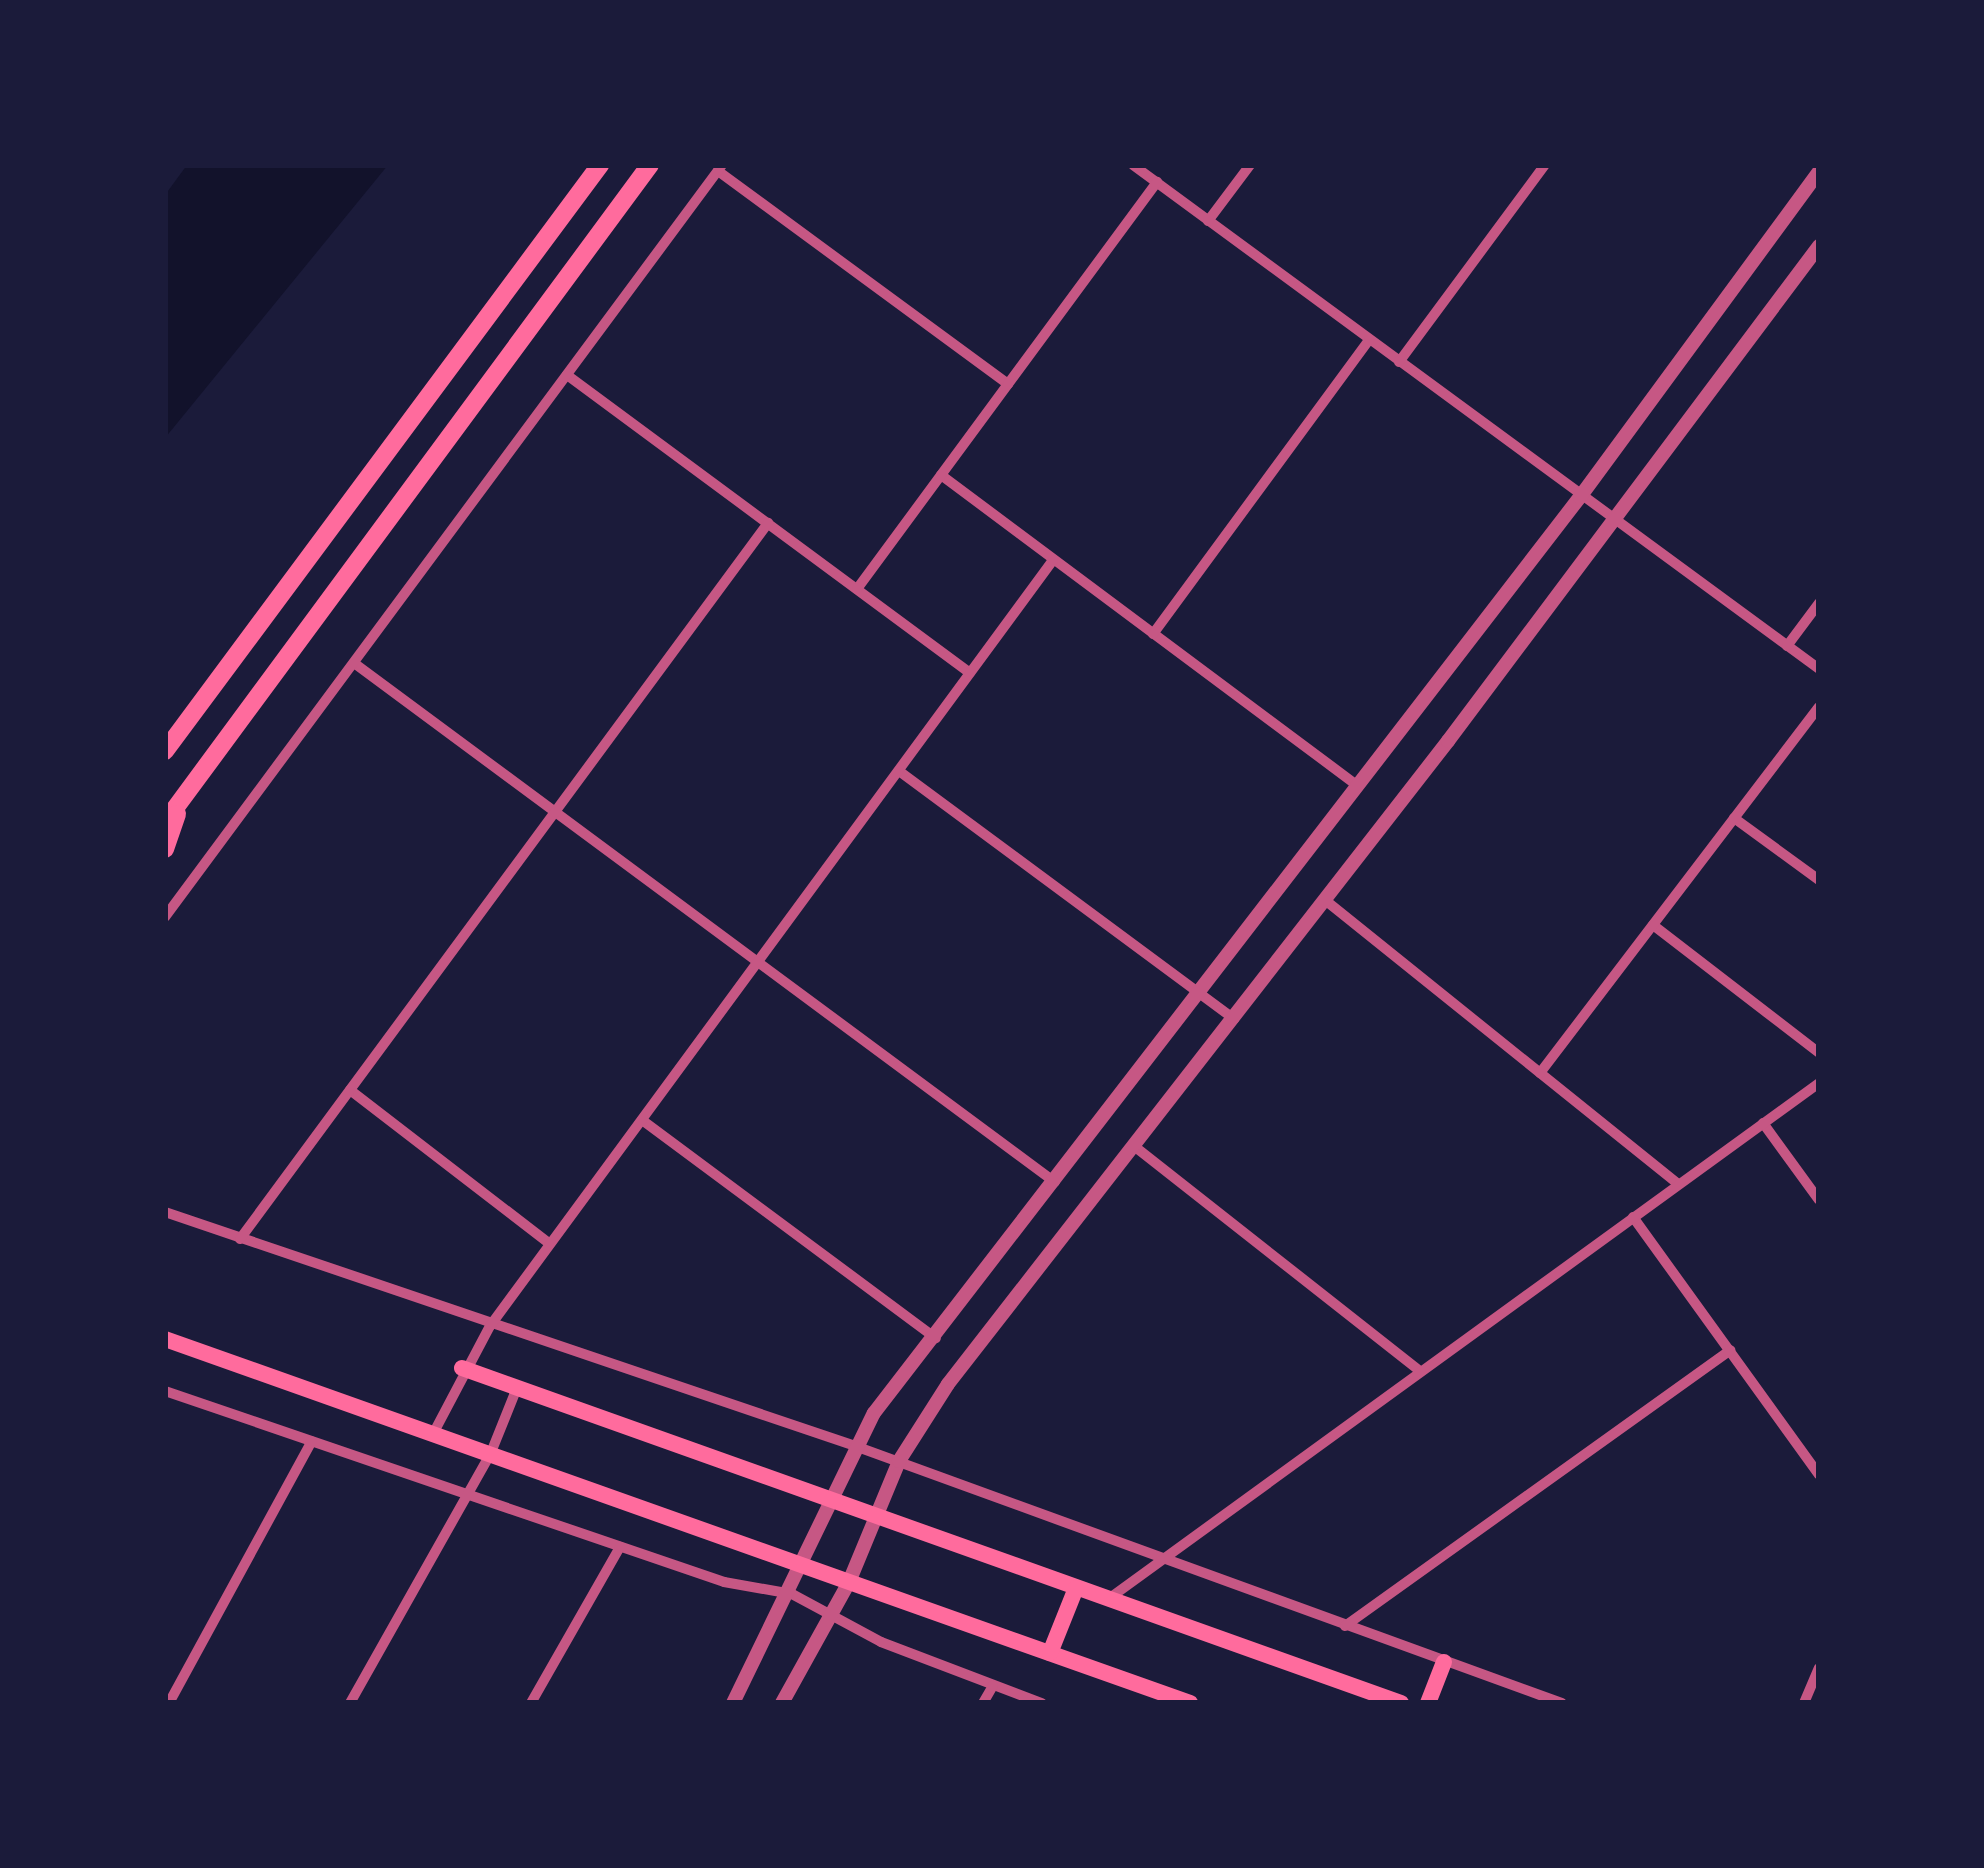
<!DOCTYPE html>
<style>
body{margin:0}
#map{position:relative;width:1984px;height:1868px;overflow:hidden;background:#1b1b3a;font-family:"Public Sans",sans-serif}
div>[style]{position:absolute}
.water>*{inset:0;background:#12122b}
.minor>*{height:10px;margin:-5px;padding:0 5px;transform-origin:5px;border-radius:5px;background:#c65784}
.tertiary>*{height:14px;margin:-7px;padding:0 7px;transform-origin:7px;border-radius:7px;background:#c65784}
.secondary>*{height:16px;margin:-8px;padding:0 8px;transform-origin:8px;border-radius:8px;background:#ff6b9d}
.trunk>*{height:18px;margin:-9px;padding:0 9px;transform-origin:9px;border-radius:9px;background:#ff6b9d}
span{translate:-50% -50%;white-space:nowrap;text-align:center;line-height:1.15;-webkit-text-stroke:9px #1b1b3a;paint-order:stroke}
.frame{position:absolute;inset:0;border:168px solid #1b1b3a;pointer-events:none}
</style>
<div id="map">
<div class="water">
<div style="clip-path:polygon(187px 165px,388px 165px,165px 438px,165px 195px)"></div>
</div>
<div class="minor">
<div style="left:1133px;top:165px;width:851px;rotate:36.3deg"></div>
<div style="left:718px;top:171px;width:360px;rotate:36.3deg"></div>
<div style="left:1208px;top:221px;width:70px;rotate:-53.1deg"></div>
<div style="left:1399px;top:362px;width:245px;rotate:-53.5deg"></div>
<div style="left:567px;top:375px;width:501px;rotate:36.48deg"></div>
<div style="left:941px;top:475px;width:520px;rotate:36.72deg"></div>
<div style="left:857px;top:589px;width:506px;rotate:-53.61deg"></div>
<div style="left:1153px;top:634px;width:365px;rotate:-53.7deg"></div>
<div style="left:1787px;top:646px;width:54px;rotate:-53.3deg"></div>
<div style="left:354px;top:663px;width:872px;rotate:36.52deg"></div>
<div style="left:899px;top:771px;width:417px;rotate:36.5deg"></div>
<div style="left:1734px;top:818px;width:105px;rotate:36.1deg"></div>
<div style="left:1325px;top:900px;width:453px;rotate:38.8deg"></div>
<div style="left:165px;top:917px;width:936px;rotate:-53.47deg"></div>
<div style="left:1653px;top:925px;width:210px;rotate:37.6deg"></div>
<div style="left:1540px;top:1073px;width:460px;rotate:-52.7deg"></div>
<div style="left:350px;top:1090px;width:252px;rotate:37.6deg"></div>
<div style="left:642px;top:1120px;width:366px;rotate:36.6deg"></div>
<div style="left:1763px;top:1123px;width:95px;rotate:54deg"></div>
<div style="left:1134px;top:1146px;width:362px;rotate:38.2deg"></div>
<div style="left:165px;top:1212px;width:729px;rotate:18.73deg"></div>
<div style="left:855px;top:1446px;width:752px;rotate:19.98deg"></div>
<div style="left:1633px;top:1217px;width:318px;rotate:54.2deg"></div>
<div style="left:240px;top:1239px;width:890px;rotate:-53.59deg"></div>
<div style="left:165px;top:1391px;width:591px;rotate:18.86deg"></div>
<div style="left:724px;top:1582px;width:69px;rotate:10deg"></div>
<div style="left:792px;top:1594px;width:101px;rotate:28.3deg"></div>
<div style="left:881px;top:1642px;width:172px;rotate:20.8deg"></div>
<div style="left:433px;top:1434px;width:122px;rotate:-62.2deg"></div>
<div style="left:490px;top:1326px;width:951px;rotate:-53.68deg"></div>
<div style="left:1107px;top:1600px;width:880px;rotate:-35.98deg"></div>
<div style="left:1345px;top:1626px;width:474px;rotate:-35.6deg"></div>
<div style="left:169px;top:1703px;width:298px;rotate:-61.4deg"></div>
<div style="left:350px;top:1703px;width:285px;rotate:-60.6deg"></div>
<div style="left:490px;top:1455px;width:72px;rotate:-68.1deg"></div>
<div style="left:531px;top:1703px;width:180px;rotate:-60.3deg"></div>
<div style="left:983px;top:1703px;width:20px;rotate:-60deg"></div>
<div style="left:1804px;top:1703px;width:38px;rotate:-67deg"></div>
</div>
<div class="tertiary">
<div style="left:733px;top:1703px;width:322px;rotate:-64.1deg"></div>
<div style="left:874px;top:1413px;width:1156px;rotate:-52.38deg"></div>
<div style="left:1580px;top:497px;width:403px;rotate:-53.7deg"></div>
<div style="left:782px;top:1703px;width:138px;rotate:-61deg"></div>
<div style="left:849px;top:1582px;width:131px;rotate:-67.5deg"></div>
<div style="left:899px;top:1461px;width:91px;rotate:-57.5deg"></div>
<div style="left:948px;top:1384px;width:815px;rotate:-52.13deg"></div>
<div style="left:1448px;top:741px;width:619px;rotate:-53.15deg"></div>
</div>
<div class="secondary">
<div style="left:165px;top:1339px;width:1088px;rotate:19.55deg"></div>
<div style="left:462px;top:1368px;width:997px;rotate:19.63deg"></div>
<div style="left:1050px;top:1653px;width:70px;rotate:-68.2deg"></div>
<div style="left:1428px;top:1703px;width:44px;rotate:-68.7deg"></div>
</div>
<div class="trunk">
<div style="left:165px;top:751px;width:730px;rotate:-53.41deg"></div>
<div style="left:165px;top:822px;width:817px;rotate:-53.57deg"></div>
<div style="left:165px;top:849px;width:37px;rotate:-71deg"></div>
</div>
<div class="frame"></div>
</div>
